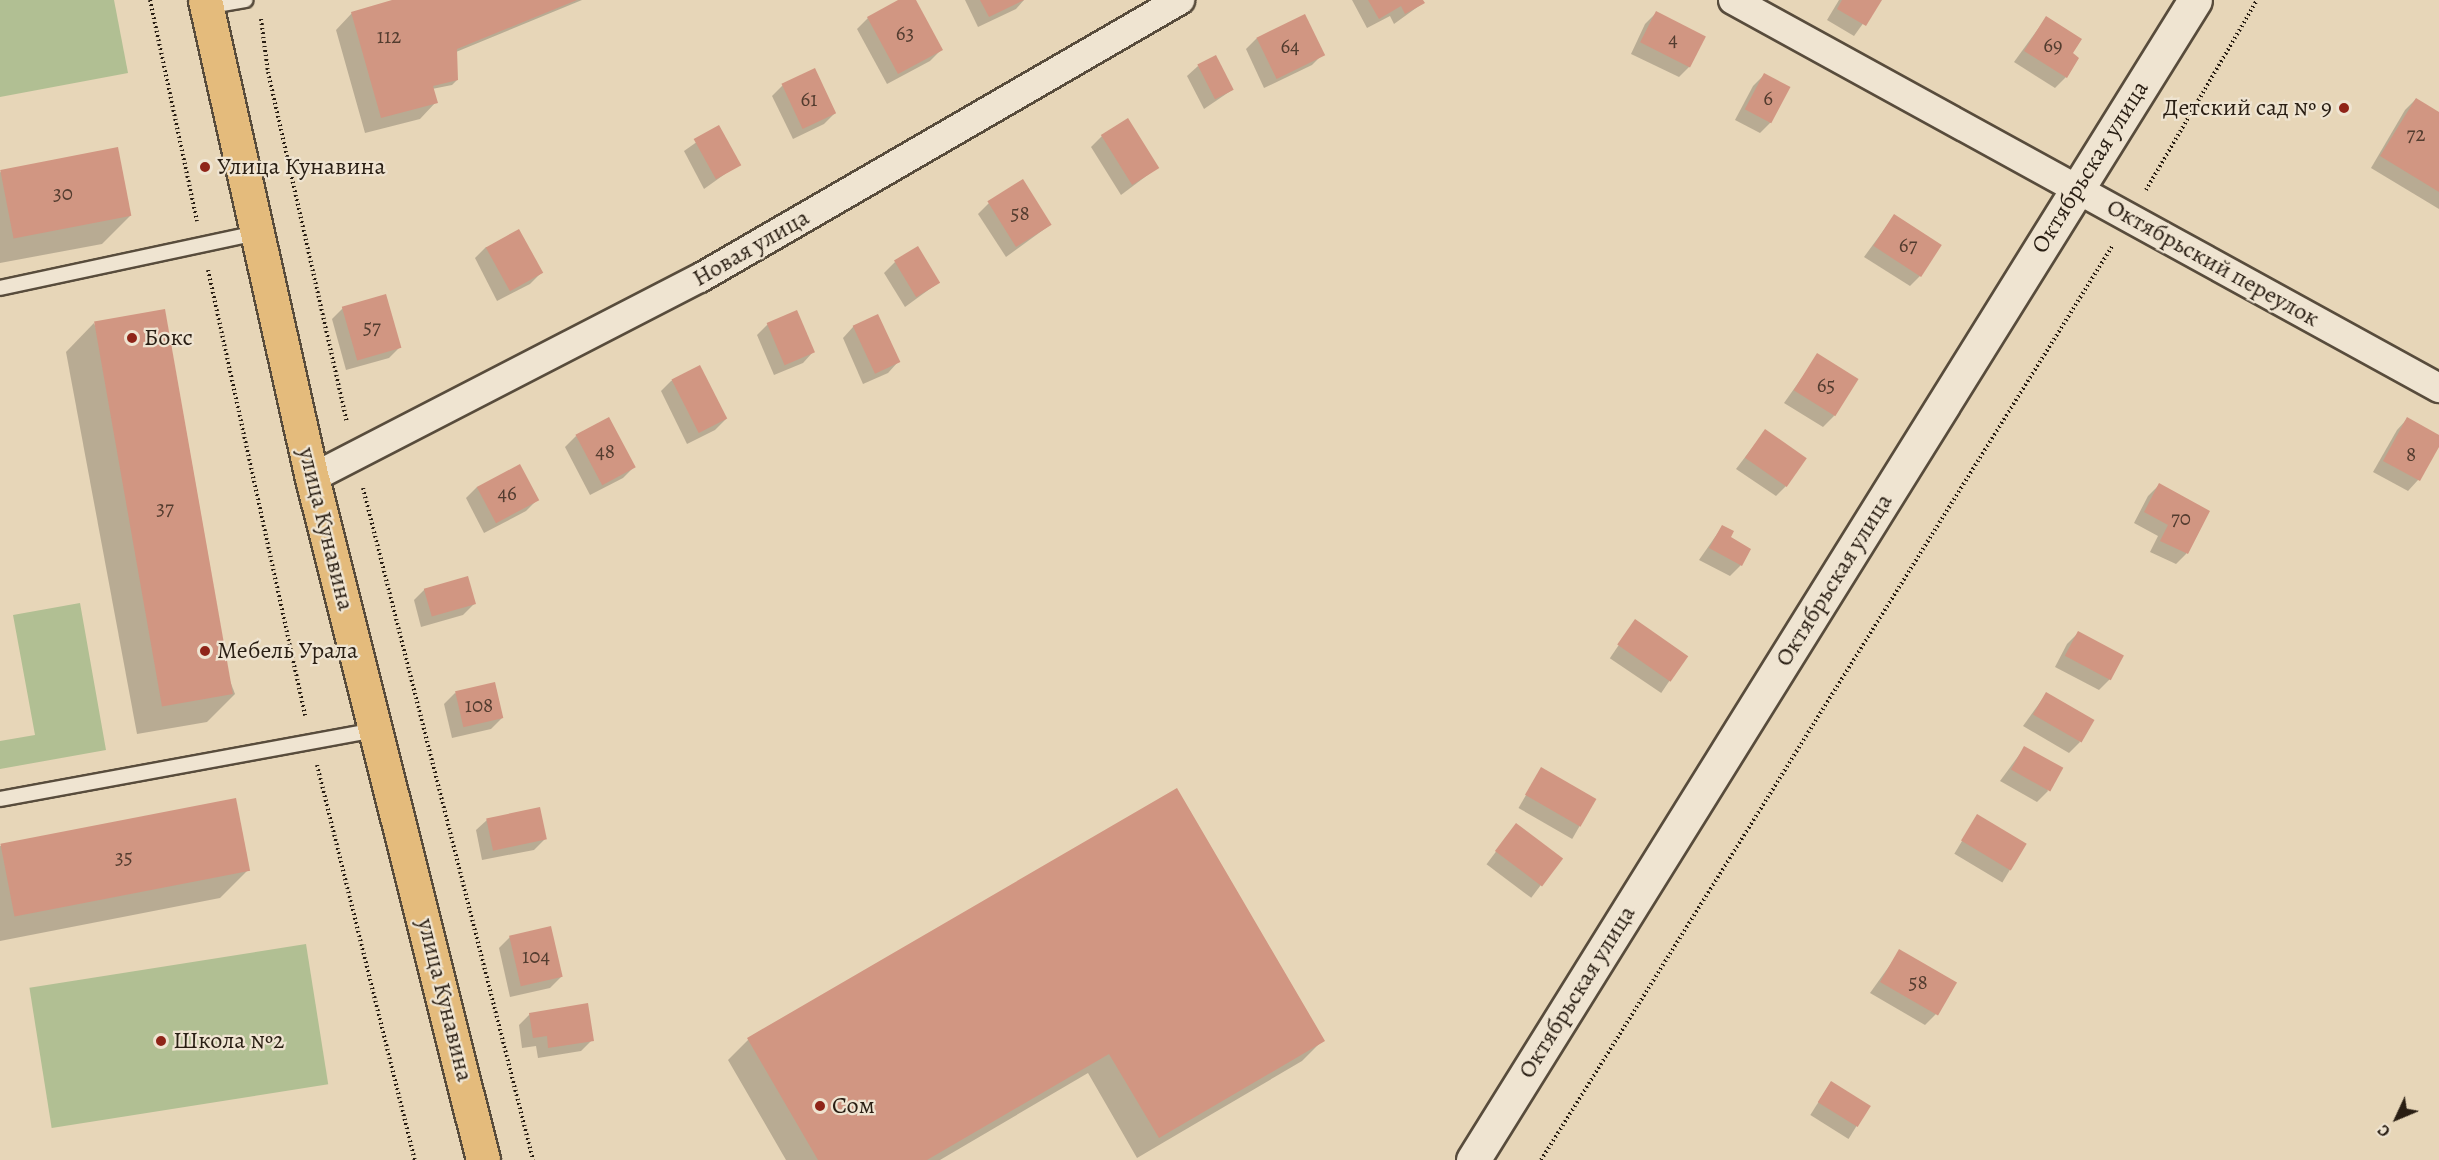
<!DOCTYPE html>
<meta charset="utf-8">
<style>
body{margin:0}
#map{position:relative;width:2439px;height:1160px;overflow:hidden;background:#e7d6b8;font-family:Alegreya,serif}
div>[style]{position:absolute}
.green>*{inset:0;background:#b1bf93;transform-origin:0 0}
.shadow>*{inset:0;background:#0003;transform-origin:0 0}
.building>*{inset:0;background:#d19682;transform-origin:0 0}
.path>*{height:4px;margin-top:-2px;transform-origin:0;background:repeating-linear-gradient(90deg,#291e13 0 1.5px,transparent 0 4.5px)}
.roads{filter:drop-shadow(2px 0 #584c3c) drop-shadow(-2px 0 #584c3c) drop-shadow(0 2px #584c3c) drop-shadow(0 -2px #584c3c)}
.service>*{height:14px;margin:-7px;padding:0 7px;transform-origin:7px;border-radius:7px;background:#efe4d1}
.minor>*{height:28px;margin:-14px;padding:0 14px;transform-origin:14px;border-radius:14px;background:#efe4d1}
.secondary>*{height:33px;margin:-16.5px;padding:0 16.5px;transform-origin:16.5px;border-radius:16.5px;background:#efe4d1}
.primary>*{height:33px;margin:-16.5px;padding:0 16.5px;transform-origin:16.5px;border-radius:16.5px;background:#e4bb7c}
.dots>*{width:16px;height:16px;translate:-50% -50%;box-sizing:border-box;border:3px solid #efe4d1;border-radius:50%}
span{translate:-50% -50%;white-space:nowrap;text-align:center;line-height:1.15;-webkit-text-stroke:4.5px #efe4d1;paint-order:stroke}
.number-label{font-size:21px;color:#533c2f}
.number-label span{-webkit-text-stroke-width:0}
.poi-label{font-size:24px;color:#291e13}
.right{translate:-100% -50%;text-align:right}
.left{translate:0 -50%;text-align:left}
.street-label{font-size:24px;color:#291e13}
.north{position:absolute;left:2367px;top:1088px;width:60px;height:60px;-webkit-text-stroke:4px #efe4d1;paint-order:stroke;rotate:226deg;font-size:16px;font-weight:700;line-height:24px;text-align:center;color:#291e13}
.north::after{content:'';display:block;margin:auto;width:21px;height:27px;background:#291e13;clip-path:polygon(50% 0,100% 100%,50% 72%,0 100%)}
</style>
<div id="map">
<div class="green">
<div style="clip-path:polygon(0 0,114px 0,128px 73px,0 97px)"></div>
<div style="clip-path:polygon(80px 603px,106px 750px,0 769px,0 741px,35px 735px,13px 615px)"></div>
<div style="left:306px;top:944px;width:142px;height:280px;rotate:81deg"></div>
</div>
<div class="shadow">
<div style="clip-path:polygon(397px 0,582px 0,456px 52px,457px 80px,452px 85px,432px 89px,436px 102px,420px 119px,365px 133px,336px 30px,352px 13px)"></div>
<div style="clip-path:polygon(901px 0,914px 0,941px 50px,930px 61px,887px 84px,857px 29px,868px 18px)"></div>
<div style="clip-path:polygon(965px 0,1024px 0,1016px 9px,978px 27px)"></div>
<div style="clip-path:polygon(1352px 0,1421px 0,1423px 3px,1394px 24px,1390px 16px,1367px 28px)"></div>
<div style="clip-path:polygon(1839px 0,1880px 0,1854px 36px,1827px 20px)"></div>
<div style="clip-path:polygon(1656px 13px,1690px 66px,1679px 77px,1631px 54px,1645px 24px)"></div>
<div style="clip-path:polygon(2046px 18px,2066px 77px,2055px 88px,2014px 62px)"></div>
<div style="clip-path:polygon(1257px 38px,1323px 54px,1312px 65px,1264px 88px,1246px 49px)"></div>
<div style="clip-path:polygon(1198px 66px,1232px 90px,1204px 109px,1187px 76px)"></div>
<div style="clip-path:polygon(1764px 75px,1771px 122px,1760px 133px,1735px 120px,1753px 86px)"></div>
<div style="clip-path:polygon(783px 85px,835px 113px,824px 124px,793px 139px,772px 96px)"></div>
<div style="clip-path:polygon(2416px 99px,2439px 113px,2439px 209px,2371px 168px,2405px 110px)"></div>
<div style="clip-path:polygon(718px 127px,739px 164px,704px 189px,684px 151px)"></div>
<div style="clip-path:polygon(1102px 136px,1157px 168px,1121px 195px,1091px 147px)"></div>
<div style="clip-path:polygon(0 172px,130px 216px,102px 244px,0 263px)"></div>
<div style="clip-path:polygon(989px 203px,1050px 225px,1006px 257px,978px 214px)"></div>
<div style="clip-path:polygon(1894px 216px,1921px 275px,1910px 286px,1864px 257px)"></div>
<div style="clip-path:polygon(486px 247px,541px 273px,530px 284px,497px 301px,475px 258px)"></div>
<div style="clip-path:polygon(895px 262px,938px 283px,905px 307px,884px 273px)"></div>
<div style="clip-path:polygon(343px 308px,400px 347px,389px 358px,346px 370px,332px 319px)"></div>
<div style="clip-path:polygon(877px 316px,898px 362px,888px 373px,863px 384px,843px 338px,853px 327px)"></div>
<div style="clip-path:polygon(94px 323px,235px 694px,207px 722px,137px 734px,66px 352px)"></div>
<div style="clip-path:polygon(768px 324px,813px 352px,803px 363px,774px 375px,757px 335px)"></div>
<div style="clip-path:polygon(1818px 355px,1834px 416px,1823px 427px,1784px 403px)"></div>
<div style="clip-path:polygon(699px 367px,726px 419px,715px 430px,687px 444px,661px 391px,671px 381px)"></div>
<div style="clip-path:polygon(2407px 419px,2439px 437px,2439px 444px,2418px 480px,2408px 491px,2373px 472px,2397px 430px)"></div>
<div style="clip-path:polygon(1765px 431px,1787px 485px,1776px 496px,1736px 469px)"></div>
<div style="clip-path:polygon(576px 436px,634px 467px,623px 478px,590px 495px,565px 447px)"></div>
<div style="clip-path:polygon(2159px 485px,2208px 511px,2186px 554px,2176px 564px,2150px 552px,2158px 536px,2134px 523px,2148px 496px)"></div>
<div style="clip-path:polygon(477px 487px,537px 500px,526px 511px,484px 533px,466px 498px)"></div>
<div style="clip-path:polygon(1722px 527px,1741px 565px,1730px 576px,1699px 560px)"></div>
<div style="clip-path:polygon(425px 589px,474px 604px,463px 615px,421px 627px,414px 600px)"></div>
<div style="left:1635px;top:621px;width:62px;height:45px;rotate:34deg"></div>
<div style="clip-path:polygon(2078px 633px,2110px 679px,2099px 690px,2055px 667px,2067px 644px)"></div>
<div style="clip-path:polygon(455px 693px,502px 718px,491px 729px,452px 738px,444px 704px)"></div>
<div style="clip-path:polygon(2046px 694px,2080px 742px,2069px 753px,2023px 726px)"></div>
<div style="clip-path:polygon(2025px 747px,2048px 791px,2037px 802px,2000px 781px)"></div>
<div style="left:1541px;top:769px;width:62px;height:45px;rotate:30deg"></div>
<div style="left:1977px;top:816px;width:56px;height:44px;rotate:31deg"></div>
<div style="clip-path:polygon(487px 820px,545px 839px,534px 850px,482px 860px,476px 830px)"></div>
<div style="left:1516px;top:825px;width:56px;height:49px;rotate:37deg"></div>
<div style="clip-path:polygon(0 846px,248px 870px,220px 898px,0 941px)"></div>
<div style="clip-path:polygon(510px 937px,561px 977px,550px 988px,510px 997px,499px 948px)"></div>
<div style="clip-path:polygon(1900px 951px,1936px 1014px,1925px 1025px,1870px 993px)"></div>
<div style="clip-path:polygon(530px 1014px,592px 1040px,581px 1051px,538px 1058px,536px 1046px,522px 1048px,519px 1025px)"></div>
<div style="clip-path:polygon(748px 1040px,1323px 1040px,1302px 1061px,1137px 1158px,1088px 1073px,940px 1160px,786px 1160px,728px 1060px)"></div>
<div style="left:1831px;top:1082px;width:45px;height:39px;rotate:32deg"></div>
</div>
<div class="building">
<div style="clip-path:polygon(392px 0,577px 0,457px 49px,458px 80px,433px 86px,438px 103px,381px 118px,351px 12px)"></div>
<div style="clip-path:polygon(898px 0,916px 0,943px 50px,898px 74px,867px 17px)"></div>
<div style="clip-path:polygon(980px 0,1024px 0,989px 17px)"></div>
<div style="clip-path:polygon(1368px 0,1423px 0,1425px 3px,1405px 14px,1401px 6px,1379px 19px)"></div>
<div style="clip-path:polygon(1842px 0,1882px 0,1866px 26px,1837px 9px)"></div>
<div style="left:1656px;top:11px;width:56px;height:35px;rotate:27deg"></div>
<div style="left:1305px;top:14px;width:46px;height:54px;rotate:64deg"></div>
<div style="clip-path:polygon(2046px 16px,2082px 39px,2073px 53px,2079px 58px,2067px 78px,2024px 51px)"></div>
<div style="left:1216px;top:55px;width:39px;height:21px;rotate:63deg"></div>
<div style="left:815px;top:68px;width:50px;height:37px;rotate:65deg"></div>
<div style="left:1764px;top:73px;width:30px;height:41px;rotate:28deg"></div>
<div style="clip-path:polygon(2416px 98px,2439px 112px,2439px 192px,2380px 156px)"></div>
<div style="left:1128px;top:118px;width:59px;height:32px;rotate:58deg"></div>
<div style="left:719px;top:125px;width:46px;height:29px;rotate:61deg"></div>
<div style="left:118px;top:147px;width:70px;height:120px;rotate:79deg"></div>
<div style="left:1023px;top:179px;width:54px;height:42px;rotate:58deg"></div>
<div style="left:1894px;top:214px;width:57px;height:38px;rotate:33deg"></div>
<div style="left:519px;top:229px;width:50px;height:38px;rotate:61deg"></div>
<div style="left:918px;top:246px;width:43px;height:28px;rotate:59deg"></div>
<div style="left:386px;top:294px;width:56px;height:46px;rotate:74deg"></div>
<div style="left:165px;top:309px;width:391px;height:72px;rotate:80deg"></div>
<div style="left:797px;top:310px;width:46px;height:33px;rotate:67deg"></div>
<div style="left:878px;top:314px;width:53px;height:28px;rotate:65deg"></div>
<div style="left:1817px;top:353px;width:49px;height:44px;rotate:32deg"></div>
<div style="left:700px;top:365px;width:60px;height:32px;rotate:63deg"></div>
<div style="left:609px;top:417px;width:57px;height:38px;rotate:62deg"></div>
<div style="clip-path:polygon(2407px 417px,2439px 435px,2439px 447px,2420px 481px,2383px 461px)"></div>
<div style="left:1765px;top:429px;width:51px;height:35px;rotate:35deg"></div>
<div style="left:520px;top:464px;width:41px;height:49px;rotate:62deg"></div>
<div style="clip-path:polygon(2159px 483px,2210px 511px,2188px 554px,2160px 541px,2168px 525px,2144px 512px)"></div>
<div style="clip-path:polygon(1722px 525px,1734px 531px,1731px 537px,1751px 549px,1742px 566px,1709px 548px)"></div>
<div style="left:468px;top:576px;width:29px;height:46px;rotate:74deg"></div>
<div style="left:1635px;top:619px;width:65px;height:31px;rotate:35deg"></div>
<div style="left:2078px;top:631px;width:52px;height:28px;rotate:28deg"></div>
<div style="left:495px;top:682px;width:37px;height:41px;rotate:77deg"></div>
<div style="left:2046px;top:692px;width:56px;height:26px;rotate:30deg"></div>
<div style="left:2024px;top:746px;width:45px;height:27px;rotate:29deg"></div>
<div style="left:1541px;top:767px;width:64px;height:32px;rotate:30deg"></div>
<div style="clip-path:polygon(1177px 788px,1325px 1041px,1159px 1138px,1109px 1054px,927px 1160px,818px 1160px,747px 1038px)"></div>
<div style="left:236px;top:798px;width:74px;height:240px;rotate:79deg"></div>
<div style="left:540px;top:807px;width:33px;height:55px;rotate:78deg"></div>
<div style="left:1977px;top:814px;width:58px;height:31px;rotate:31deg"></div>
<div style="left:1516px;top:823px;width:59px;height:35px;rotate:37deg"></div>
<div style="left:551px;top:926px;width:52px;height:43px;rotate:77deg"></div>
<div style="left:1899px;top:949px;width:67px;height:38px;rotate:30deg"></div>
<div style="clip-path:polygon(588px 1003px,594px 1041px,548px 1048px,547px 1036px,533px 1038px,529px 1013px)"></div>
<div style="left:1831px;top:1081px;width:47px;height:25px;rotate:32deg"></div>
</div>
<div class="path">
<div style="left:150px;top:0;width:226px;rotate:78deg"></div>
<div style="left:261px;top:19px;width:53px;rotate:82.5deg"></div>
<div style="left:268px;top:72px;width:359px;rotate:77.3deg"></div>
<div style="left:2146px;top:190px;width:220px;rotate:-59.7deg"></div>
<div style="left:208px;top:270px;width:456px;rotate:77.7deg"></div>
<div style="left:363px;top:488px;width:693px;rotate:75.8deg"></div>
<div style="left:317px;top:765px;width:407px;rotate:76.1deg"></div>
<div style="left:1541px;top:1160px;width:1079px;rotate:-57.99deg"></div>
</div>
<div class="roads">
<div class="service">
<div style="left:206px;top:7px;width:40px;rotate:-10deg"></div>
<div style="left:0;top:288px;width:262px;rotate:-12.1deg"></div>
<div style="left:0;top:799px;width:381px;rotate:-10.4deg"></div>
</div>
<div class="minor">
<div style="left:1733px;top:0;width:806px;rotate:28.79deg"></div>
<div style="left:312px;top:478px;width:437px;rotate:-27.3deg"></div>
<div style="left:700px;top:278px;width:555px;rotate:-30.08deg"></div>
</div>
<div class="secondary">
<div style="left:1473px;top:1160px;width:1366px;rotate:-58.1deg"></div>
</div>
<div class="primary">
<div style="left:205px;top:0;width:490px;rotate:77.4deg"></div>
<div style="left:312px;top:478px;width:703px;rotate:75.92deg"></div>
</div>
</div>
<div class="dots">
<div style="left:2344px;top:108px;background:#8f2418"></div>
<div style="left:205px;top:167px;background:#8f2418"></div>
<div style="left:132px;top:338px;background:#8f2418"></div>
<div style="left:205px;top:651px;background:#8f2418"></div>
<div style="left:161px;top:1041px;background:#8f2418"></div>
<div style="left:820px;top:1106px;background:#8f2418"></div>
</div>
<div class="number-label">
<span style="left:905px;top:33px">63</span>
<span style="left:389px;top:36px">112</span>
<span style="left:1673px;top:39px">4</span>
<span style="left:2053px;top:45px">69</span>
<span style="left:1290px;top:46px">64</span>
<span style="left:1768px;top:98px">6</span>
<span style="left:809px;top:99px">61</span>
<span style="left:2416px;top:134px">72</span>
<span style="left:63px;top:193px">30</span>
<span style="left:1020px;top:213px">58</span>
<span style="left:1908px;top:245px">67</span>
<span style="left:372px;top:327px">57</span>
<span style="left:1826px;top:385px">65</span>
<span style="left:605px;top:451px">48</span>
<span style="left:2411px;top:454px">8</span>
<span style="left:507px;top:493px">46</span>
<span style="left:165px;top:508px">37</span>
<span style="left:2181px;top:518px">70</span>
<span style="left:479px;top:705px">108</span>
<span style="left:124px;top:857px">35</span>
<span style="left:536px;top:956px">104</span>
<span style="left:1918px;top:982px">58</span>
</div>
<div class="poi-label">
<span class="right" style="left:2332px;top:108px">Детский сад № 9</span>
<span class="left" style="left:217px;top:167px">Улица Кунавина</span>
<span class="left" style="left:144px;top:338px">Бокс</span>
<span class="left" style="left:217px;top:651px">Мебель Урала</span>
<span class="left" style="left:173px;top:1041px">Школа №2</span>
<span class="left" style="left:832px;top:1106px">Сом</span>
</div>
<div class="street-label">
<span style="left:2090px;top:167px;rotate:-58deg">Октябрьская улица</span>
<span style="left:751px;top:248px;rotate:-30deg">Новая улица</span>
<span style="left:2213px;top:263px;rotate:29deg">Октябрьский переулок</span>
<span style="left:326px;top:529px;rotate:76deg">улица Кунавина</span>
<span style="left:1834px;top:580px;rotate:-58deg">Октябрьская улица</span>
<span style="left:1577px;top:992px;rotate:-58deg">Октябрьская улица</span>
<span style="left:445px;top:1000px;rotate:76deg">улица Кунавина</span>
</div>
<div class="north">С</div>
</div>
